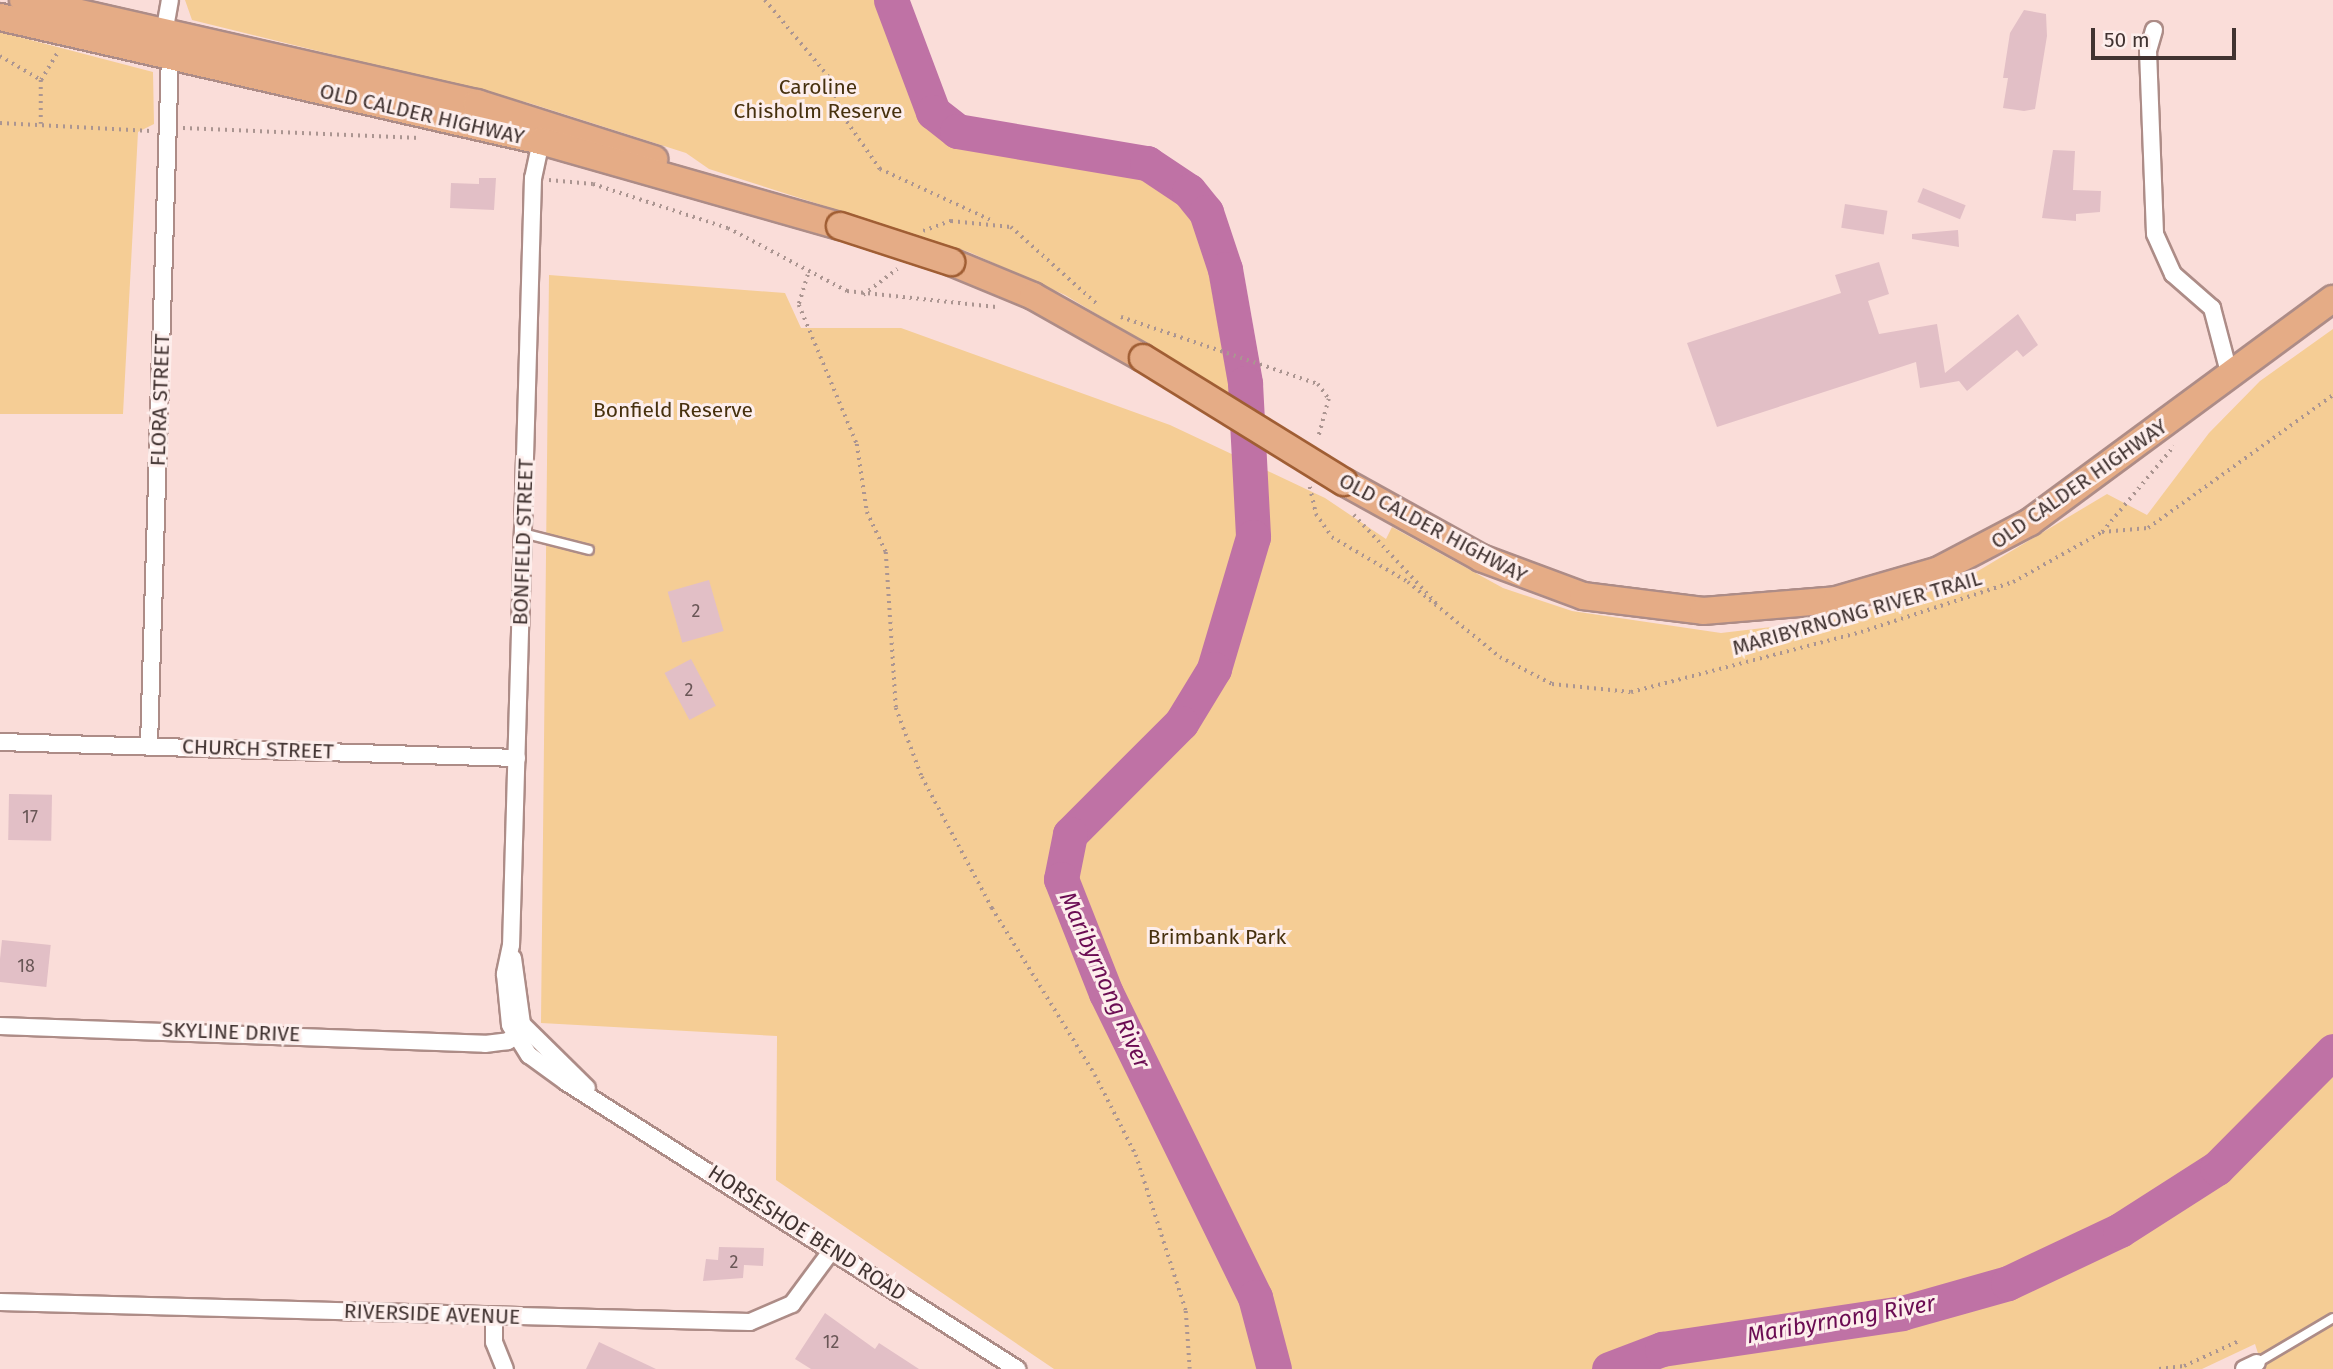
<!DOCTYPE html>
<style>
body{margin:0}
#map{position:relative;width:2333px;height:1369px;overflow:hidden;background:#faddd9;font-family:"Fira Sans",sans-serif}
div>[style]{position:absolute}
.green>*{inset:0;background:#f5cd95}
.river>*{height:35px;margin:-17.5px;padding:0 17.5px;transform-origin:17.5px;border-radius:17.5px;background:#bf72a5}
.building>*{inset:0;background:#e2bfc6;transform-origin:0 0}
.path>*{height:3.5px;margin-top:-1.75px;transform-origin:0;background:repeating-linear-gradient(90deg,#ab9591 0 2px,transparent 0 7px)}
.roads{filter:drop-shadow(2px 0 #ad8c87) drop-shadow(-2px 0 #ad8c87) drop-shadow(0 2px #ad8c87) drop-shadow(0 -2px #ad8c87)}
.lane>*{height:8px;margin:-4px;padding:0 4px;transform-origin:4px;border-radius:4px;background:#fff}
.street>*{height:16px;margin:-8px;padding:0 8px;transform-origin:8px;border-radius:8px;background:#fff}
.primary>*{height:26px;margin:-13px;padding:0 13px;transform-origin:13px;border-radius:13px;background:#e5ac86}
.bridges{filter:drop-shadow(2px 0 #a05e34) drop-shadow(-2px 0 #a05e34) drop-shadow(0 2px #a05e34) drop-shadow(0 -2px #a05e34)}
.primary-bridge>*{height:26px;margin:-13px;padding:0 13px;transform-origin:13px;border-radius:13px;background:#e5ac86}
span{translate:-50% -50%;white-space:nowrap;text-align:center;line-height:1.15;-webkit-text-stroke:6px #fdeeec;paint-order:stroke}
.number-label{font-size:18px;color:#695656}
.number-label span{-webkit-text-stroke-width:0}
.park-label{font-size:21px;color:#47310e}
.street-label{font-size:21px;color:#413331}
.water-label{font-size:23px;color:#6b0c53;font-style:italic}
.scale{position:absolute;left:2091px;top:28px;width:145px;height:32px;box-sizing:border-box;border:4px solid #413331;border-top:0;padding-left:9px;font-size:21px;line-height:24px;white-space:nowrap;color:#413331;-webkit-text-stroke:5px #fdeeec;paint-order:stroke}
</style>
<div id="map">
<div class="green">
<div style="clip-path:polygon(185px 0,891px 0,933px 112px,957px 131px,1147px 163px,1189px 191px,1206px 212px,1225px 269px,1246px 404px,1065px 295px,969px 252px,709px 169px,686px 153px,529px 103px,192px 20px)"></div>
<div style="clip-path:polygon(0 32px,153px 72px,154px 124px,138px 132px,123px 414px,0 414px)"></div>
<div style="clip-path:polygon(549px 275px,785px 293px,801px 328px,901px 328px,1170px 425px,1325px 498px,1386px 539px,1392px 527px,1503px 588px,1572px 611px,1721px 633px,1839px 619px,1958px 583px,2107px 494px,2147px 515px,2209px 433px,2260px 381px,2333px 329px,2333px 1369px,2263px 1369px,2255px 1344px,2202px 1369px,1054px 1369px,776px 1180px,777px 1036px,541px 1023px)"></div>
</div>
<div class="river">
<div style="left:891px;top:0;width:120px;rotate:69.4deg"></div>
<div style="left:933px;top:112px;width:31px;rotate:38deg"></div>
<div style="left:957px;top:131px;width:193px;rotate:9.6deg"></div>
<div style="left:1147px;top:163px;width:50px;rotate:33.7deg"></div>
<div style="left:1189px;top:191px;width:27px;rotate:51deg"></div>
<div style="left:1206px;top:212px;width:60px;rotate:71.6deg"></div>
<div style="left:1225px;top:269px;width:116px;rotate:80deg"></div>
<div style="left:1245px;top:383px;width:154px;rotate:87deg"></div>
<div style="left:1253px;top:537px;width:138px;rotate:106.5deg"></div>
<div style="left:1214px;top:669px;width:63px;rotate:121.4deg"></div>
<div style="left:1181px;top:723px;width:157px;rotate:135deg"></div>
<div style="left:1070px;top:834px;width:46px;rotate:101.3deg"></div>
<div style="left:1061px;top:879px;width:123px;rotate:68.5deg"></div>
<div style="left:1106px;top:993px;width:339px;rotate:63.9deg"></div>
<div style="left:1255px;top:1297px;width:74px;rotate:75.2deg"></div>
<div style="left:1609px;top:1369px;width:57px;rotate:-20.7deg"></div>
<div style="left:1662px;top:1349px;width:243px;rotate:-8.5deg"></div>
<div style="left:1902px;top:1313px;width:110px;rotate:-15.8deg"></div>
<div style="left:2008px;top:1283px;width:124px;rotate:-25.3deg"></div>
<div style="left:2120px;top:1230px;width:115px;rotate:-32.6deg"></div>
<div style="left:2217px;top:1168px;width:165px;rotate:-45.2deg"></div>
</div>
<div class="building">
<div style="clip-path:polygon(2024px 10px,2046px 14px,2047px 36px,2035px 109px,2024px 111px,2003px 108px,2008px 78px,2003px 78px,2010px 33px)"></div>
<div style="clip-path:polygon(2053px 150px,2075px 151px,2073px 190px,2101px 191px,2100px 212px,2076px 214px,2076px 221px,2042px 218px)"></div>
<div style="clip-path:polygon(479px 178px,496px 178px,494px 210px,450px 208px,451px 183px,479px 184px)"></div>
<div style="left:1923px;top:188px;width:46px;height:15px;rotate:22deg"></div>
<div style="left:1845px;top:204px;width:43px;height:24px;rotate:9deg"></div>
<div style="clip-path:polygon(1958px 230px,1959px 247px,1912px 239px,1912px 234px)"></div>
<div style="clip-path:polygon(1879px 262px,1889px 294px,1868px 301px,1879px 334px,1937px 324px,1945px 373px,2018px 314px,2038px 345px,2023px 357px,2017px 350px,1967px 391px,1959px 381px,1920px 388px,1916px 362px,1717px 427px,1687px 343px,1841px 293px,1835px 275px)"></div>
<div style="left:709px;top:580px;width:53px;height:43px;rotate:74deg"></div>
<div style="left:691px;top:659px;width:53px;height:30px;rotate:62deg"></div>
<div style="left:9px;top:794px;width:43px;height:46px;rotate:1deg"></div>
<div style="left:2px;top:940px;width:49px;height:42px;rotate:6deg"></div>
<div style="clip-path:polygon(719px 1247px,764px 1248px,763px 1266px,744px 1265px,743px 1278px,703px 1281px,706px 1259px,718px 1260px)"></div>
<div style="clip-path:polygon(825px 1313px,875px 1349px,879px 1343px,919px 1369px,811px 1369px,795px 1359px)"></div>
<div style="clip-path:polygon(599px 1342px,656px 1369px,586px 1369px)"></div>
</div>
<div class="path">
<div style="left:765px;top:0;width:99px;rotate:50.3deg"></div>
<div style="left:828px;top:76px;width:43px;rotate:69.4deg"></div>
<div style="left:843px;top:116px;width:65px;rotate:55.1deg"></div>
<div style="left:880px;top:169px;width:122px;rotate:24.7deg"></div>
<div style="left:0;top:56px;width:48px;rotate:30.3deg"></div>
<div style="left:41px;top:80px;width:44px;rotate:90deg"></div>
<div style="left:41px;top:80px;width:33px;rotate:-59deg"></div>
<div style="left:0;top:123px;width:151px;rotate:3deg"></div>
<div style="left:183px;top:128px;width:237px;rotate:2.4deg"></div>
<div style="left:549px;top:180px;width:44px;rotate:5.2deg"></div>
<div style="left:593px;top:184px;width:142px;rotate:18.1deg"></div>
<div style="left:728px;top:228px;width:135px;rotate:27.9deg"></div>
<div style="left:847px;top:291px;width:150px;rotate:6.1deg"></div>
<div style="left:923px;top:231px;width:30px;rotate:-20deg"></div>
<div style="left:951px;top:221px;width:60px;rotate:5.7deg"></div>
<div style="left:1011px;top:227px;width:114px;rotate:41.8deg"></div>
<div style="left:808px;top:275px;width:31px;rotate:107deg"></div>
<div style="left:799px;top:305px;width:151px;rotate:67.4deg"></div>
<div style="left:857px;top:444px;width:69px;rotate:81.6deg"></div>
<div style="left:867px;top:512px;width:44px;rotate:64.6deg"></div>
<div style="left:886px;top:552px;width:156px;rotate:86.3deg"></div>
<div style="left:896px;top:708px;width:74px;rotate:69.4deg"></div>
<div style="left:922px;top:777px;width:149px;rotate:61.9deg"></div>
<div style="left:992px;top:908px;width:196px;rotate:58.3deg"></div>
<div style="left:1095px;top:1075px;width:90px;rotate:62.9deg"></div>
<div style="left:1136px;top:1155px;width:164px;rotate:72.2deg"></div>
<div style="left:1186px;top:1311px;width:58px;rotate:86.1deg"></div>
<div style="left:863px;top:295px;width:43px;rotate:-37.4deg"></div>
<div style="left:1121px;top:317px;width:208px;rotate:18.8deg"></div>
<div style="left:1318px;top:384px;width:19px;rotate:54deg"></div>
<div style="left:1329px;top:399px;width:41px;rotate:105.4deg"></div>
<div style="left:1310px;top:487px;width:28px;rotate:77deg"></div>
<div style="left:1316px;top:514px;width:28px;rotate:55deg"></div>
<div style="left:1332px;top:537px;width:88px;rotate:30.6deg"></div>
<div style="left:1408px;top:582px;width:119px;rotate:39.2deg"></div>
<div style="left:1500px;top:657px;width:59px;rotate:27.4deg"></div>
<div style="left:1552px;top:684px;width:79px;rotate:5.8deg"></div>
<div style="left:1631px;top:692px;width:238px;rotate:-14.6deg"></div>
<div style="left:1861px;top:632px;width:160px;rotate:-18.2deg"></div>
<div style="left:2013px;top:582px;width:102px;rotate:-29.3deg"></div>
<div style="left:2102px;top:532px;width:112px;rotate:-50.1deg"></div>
<div style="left:1354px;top:515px;width:122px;rotate:47deg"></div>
<div style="left:2102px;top:532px;width:46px;rotate:-5deg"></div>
<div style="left:2148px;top:528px;width:228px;rotate:-35.7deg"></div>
<div style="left:2159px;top:1369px;width:25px;rotate:-7deg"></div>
<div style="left:2184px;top:1366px;width:60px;rotate:-24.4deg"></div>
</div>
<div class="roads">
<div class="lane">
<div style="left:523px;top:533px;width:68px;rotate:14.4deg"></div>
<div style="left:2257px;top:1363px;width:88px;rotate:-30.6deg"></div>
</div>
<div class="street">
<div style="left:165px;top:28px;width:28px;rotate:-80deg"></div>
<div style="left:2154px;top:30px;width:22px;rotate:106deg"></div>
<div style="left:2148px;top:51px;width:183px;rotate:87.8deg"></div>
<div style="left:2155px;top:234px;width:44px;rotate:65.8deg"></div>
<div style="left:2173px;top:274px;width:52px;rotate:41.1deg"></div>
<div style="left:2212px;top:308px;width:70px;rotate:75.2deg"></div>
<div style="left:541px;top:141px;width:38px;rotate:102deg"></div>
<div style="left:533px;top:178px;width:767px;rotate:91.64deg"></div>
<div style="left:511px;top:945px;width:30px;rotate:102deg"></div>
<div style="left:505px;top:974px;width:51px;rotate:84.4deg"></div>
<div style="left:510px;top:1025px;width:36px;rotate:58deg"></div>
<div style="left:529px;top:1055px;width:46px;rotate:36.1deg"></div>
<div style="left:566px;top:1082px;width:535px;rotate:32.47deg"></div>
<div style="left:0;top:742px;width:517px;rotate:1.77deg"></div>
<div style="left:149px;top:745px;width:690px;rotate:-88.26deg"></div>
<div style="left:513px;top:958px;width:67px;rotate:82.2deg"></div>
<div style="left:522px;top:1024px;width:91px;rotate:44.6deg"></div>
<div style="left:0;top:1026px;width:485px;rotate:2.1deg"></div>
<div style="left:485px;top:1044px;width:23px;rotate:-7deg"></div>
<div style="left:508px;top:1041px;width:21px;rotate:-39deg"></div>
<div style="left:0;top:1302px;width:750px;rotate:1.53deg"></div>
<div style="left:750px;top:1322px;width:46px;rotate:-23.2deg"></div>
<div style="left:792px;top:1304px;width:67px;rotate:-53.5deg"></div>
<div style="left:494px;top:1316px;width:26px;rotate:90deg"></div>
<div style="left:494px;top:1342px;width:29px;rotate:68deg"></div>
<div style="left:2244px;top:1369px;width:14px;rotate:-25deg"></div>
</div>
<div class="primary">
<div style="left:23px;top:0;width:466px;rotate:12.8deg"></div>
<div style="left:477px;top:103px;width:186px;rotate:17.6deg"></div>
<div style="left:0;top:17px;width:555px;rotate:12.91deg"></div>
<div style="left:541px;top:141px;width:311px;rotate:15.9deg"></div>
<div style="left:951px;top:262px;width:89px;rotate:22.5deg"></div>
<div style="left:1033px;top:296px;width:126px;rotate:29.4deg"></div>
<div style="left:1344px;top:482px;width:157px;rotate:29deg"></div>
<div style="left:1481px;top:558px;width:109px;rotate:20.4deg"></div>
<div style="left:1583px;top:596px;width:121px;rotate:7.1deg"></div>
<div style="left:1703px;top:611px;width:133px;rotate:-4.7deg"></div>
<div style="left:1836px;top:600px;width:107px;rotate:-16.2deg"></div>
<div style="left:1939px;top:570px;width:103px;rotate:-27.8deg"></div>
<div style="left:2030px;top:522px;width:376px;rotate:-36.4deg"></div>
</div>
</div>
<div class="bridges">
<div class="primary-bridge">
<div style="left:840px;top:226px;width:117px;rotate:18deg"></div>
<div style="left:1143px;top:358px;width:236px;rotate:31.7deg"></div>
</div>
</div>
<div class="number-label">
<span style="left:696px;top:611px">2</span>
<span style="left:689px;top:690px">2</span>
<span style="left:30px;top:817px">17</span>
<span style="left:26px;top:966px">18</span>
<span style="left:734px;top:1262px">2</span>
<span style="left:831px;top:1342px">12</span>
</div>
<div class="park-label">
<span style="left:818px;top:99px">Caroline<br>Chisholm Reserve</span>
<span style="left:673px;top:410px">Bonfield Reserve</span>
<span style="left:1217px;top:937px">Brimbank Park</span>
</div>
<div class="street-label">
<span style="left:422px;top:114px;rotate:13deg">OLD CALDER HIGHWAY</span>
<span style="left:160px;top:400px;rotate:-88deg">FLORA STREET</span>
<span style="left:2079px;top:484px;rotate:-35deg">OLD CALDER HIGHWAY</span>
<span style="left:1433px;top:528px;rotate:28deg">OLD CALDER HIGHWAY</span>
<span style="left:523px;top:542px;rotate:-88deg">BONFIELD STREET</span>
<span style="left:1857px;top:613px;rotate:-16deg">MARIBYRNONG RIVER TRAIL</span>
<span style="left:258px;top:749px;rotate:2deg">CHURCH STREET</span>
<span style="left:231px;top:1032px;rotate:2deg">SKYLINE DRIVE</span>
<span style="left:807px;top:1233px;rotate:33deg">HORSESHOE BEND ROAD</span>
<span style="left:432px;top:1314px;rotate:2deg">RIVERSIDE AVENUE</span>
</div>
<div class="water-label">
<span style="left:1105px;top:980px;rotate:66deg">Maribyrnong River</span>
<span style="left:1841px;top:1319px;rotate:-10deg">Maribyrnong River</span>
</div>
<div class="scale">50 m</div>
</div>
